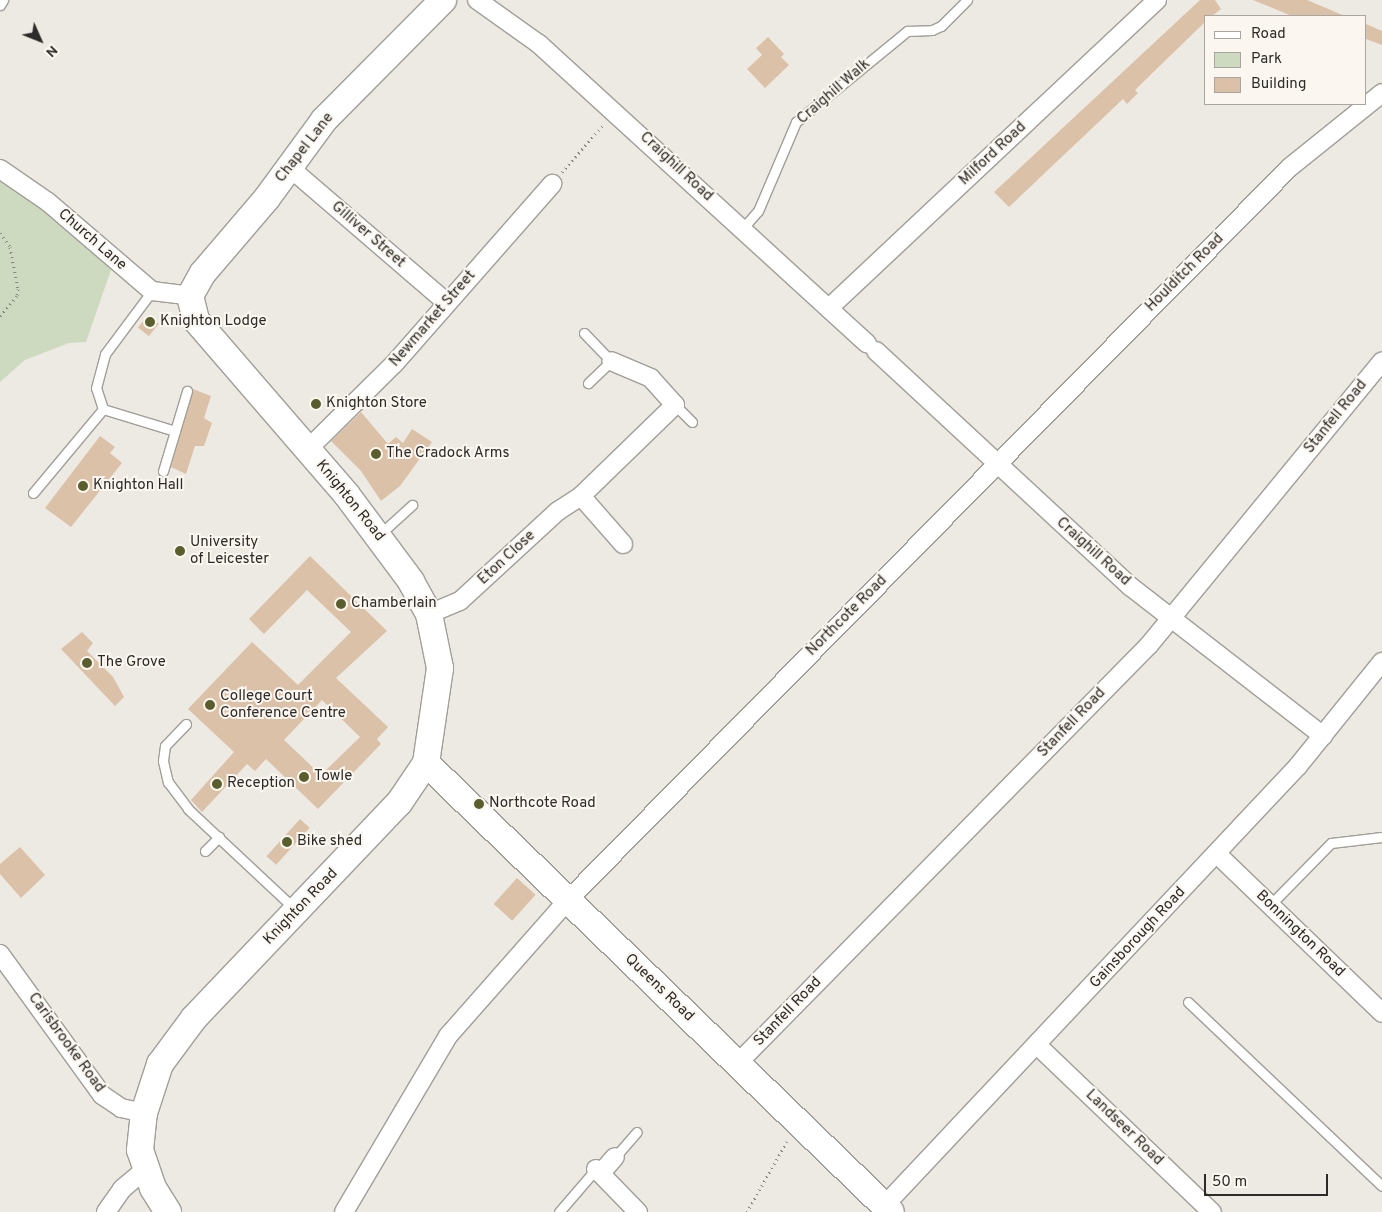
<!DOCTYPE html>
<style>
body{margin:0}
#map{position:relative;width:1382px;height:1212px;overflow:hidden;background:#edeae3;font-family:Overpass,sans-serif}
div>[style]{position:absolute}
.green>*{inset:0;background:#cddabf}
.building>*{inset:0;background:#dcc1a9;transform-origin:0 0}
.path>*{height:3px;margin-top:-1.5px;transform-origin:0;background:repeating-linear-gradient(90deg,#888682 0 1px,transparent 0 5px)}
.roads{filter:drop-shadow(1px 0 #a29e98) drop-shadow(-1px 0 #a29e98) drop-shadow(0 1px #a29e98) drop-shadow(0 -1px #a29e98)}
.lane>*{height:9px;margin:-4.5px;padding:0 4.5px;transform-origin:4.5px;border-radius:4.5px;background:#fff}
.street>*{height:18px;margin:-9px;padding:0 9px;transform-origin:9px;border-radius:9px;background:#fff}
.secondary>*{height:26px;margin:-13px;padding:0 13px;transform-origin:13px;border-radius:13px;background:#fff}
.dots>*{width:14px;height:14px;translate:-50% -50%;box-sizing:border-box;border:2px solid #fbf7f0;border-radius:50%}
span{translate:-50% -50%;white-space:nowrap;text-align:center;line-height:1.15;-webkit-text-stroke:4px #fbf7f0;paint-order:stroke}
.street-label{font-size:15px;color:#2d2b29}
.poi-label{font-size:15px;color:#2d2b29}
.left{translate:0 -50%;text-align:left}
.legend{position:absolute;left:1204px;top:15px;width:162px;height:90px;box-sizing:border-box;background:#fbf7f0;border:1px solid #a9a5a0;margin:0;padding:6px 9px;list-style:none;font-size:15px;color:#2d2b29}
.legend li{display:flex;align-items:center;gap:10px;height:25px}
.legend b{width:25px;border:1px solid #a9a5a0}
.north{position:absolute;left:15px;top:15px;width:50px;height:50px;-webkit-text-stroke:4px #fbf7f0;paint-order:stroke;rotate:134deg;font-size:14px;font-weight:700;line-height:20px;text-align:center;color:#2d2b29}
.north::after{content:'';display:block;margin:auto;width:18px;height:22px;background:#2d2b29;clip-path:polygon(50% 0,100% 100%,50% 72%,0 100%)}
.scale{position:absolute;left:1204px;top:1174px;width:124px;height:22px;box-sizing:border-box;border:2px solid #2d2b29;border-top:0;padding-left:6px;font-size:15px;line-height:18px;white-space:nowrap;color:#2d2b29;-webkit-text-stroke:4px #fbf7f0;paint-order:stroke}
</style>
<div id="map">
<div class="green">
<div style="clip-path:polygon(0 180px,46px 210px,112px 267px,86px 342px,69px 343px,25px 360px,0 382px)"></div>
</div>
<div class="building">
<div style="clip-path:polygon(1200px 0,1215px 0,1221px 9px,1212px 16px,1206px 16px,1206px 21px,1135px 90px,1138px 93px,1127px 104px,1123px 99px,1009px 207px,994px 192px)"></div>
<div style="clip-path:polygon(1253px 0,1307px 0,1345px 16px,1292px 16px)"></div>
<div style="clip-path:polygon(1366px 24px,1382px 31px,1382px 45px,1366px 39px)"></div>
<div style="clip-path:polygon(768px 37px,784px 54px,781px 57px,789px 65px,765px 88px,747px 69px,762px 55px,756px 48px)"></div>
<div style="left:148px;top:315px;width:14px;height:16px;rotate:39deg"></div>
<div style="clip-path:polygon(193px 389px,211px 396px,204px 418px,212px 423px,204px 446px,195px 446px,186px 474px,171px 467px)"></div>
<div style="clip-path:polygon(361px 412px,388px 444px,396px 437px,403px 443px,412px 429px,432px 442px,400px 486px,381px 501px,361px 471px,331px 441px)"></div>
<div style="clip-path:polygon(100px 436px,115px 447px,110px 453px,122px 463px,71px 527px,45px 508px)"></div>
<div style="clip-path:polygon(evenodd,310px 556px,387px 631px,336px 678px,388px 727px,377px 739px,381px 744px,318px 809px,266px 759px,255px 771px,247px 764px,202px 812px,191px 800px,234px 752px,188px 709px,252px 642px,298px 685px,351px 632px,307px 590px,264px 634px,249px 619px,310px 556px,322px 700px,360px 737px,321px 775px,284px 740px,322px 700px)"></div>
<div style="clip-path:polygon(82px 632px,93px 643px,87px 651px,113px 677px,124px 697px,115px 706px,61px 649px)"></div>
<div style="left:300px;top:819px;width:13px;height:50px;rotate:42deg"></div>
<div style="clip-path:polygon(20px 847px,45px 875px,21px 898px,0 874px,0 864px)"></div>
<div style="left:517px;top:878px;width:25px;height:35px;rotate:42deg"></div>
</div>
<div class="path">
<div style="left:562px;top:172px;width:64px;rotate:-48.8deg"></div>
<div style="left:0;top:233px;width:17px;rotate:54deg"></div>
<div style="left:10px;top:247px;width:43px;rotate:79.2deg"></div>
<div style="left:18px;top:289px;width:7px;rotate:98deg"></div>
<div style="left:17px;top:296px;width:26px;rotate:130deg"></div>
<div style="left:747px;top:1212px;width:81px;rotate:-60.6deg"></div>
</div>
<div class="roads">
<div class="lane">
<div style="left:0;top:5px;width:6px;rotate:-59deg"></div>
<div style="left:743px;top:228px;width:23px;rotate:-49deg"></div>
<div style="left:758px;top:211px;width:97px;rotate:-66.9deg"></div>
<div style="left:796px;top:122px;width:144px;rotate:-39.3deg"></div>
<div style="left:907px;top:31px;width:25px;rotate:-2deg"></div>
<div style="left:932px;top:30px;width:10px;rotate:-24deg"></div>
<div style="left:941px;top:26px;width:37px;rotate:-45deg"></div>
<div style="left:584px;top:333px;width:39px;rotate:46deg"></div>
<div style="left:611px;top:361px;width:32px;rotate:136deg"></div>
<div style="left:675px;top:405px;width:24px;rotate:45deg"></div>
<div style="left:103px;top:409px;width:75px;rotate:17deg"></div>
<div style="left:175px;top:431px;width:42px;rotate:106.7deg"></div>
<div style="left:175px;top:431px;width:42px;rotate:-73.3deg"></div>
<div style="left:33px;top:493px;width:109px;rotate:-50.2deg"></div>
<div style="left:103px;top:409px;width:22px;rotate:-108deg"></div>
<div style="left:96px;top:388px;width:35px;rotate:-75deg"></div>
<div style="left:105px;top:354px;width:79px;rotate:-53.3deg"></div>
<div style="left:379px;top:535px;width:45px;rotate:-42.3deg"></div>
<div style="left:186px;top:724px;width:30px;rotate:134deg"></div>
<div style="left:165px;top:746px;width:15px;rotate:98deg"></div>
<div style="left:163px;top:761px;width:22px;rotate:77deg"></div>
<div style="left:168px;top:782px;width:34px;rotate:53deg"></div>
<div style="left:188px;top:809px;width:146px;rotate:43.1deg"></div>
<div style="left:205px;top:851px;width:20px;rotate:-45deg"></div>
<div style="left:1270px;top:905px;width:87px;rotate:-45.5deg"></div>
<div style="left:1331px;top:843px;width:51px;rotate:-6.7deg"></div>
<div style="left:1188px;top:1002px;width:267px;rotate:43.5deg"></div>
<div style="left:615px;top:1157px;width:33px;rotate:-49deg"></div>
<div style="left:559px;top:1212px;width:57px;rotate:-49.3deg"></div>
</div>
<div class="street">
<div style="left:477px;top:0;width:76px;rotate:35.4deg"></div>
<div style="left:539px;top:44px;width:444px;rotate:42.4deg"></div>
<div style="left:289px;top:167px;width:208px;rotate:40.7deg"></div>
<div style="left:0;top:169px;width:58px;rotate:34.5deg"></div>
<div style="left:48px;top:202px;width:137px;rotate:40.6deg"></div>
<div style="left:152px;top:291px;width:38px;rotate:7deg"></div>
<div style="left:829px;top:308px;width:450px;rotate:-43.2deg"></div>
<div style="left:876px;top:351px;width:347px;rotate:42.8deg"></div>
<div style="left:1131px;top:587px;width:243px;rotate:37.8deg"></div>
<div style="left:308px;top:449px;width:121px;rotate:-44.7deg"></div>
<div style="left:394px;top:364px;width:240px;rotate:-48.7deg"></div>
<div style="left:581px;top:496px;width:64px;rotate:48.8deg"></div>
<div style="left:429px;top:614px;width:34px;rotate:-23deg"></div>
<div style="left:460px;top:601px;width:133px;rotate:-42.6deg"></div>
<div style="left:558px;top:511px;width:27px;rotate:-33deg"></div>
<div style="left:581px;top:496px;width:131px;rotate:-44.1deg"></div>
<div style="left:675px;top:405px;width:36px;rotate:-132deg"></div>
<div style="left:651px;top:378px;width:43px;rotate:-157deg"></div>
<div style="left:1217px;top:854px;width:229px;rotate:43.9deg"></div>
<div style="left:0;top:954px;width:174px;rotate:54.1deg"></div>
<div style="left:102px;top:1095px;width:23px;rotate:34deg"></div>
<div style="left:121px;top:1108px;width:24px;rotate:12deg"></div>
<div style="left:1037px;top:1045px;width:242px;rotate:43.7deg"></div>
<div style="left:737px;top:1064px;width:588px;rotate:-45.48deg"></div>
<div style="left:1149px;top:645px;width:367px;rotate:-50.6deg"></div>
<div style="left:596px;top:1169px;width:60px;rotate:45.7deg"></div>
<div style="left:601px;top:1173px;width:21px;rotate:-49deg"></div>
<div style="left:884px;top:1206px;width:604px;rotate:-46.74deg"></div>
<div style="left:1298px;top:766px;width:134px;rotate:-51.1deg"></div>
<div style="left:106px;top:1212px;width:28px;rotate:-55deg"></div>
<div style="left:122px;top:1189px;width:30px;rotate:-40deg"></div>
<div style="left:344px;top:1212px;width:204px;rotate:-59.4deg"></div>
<div style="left:448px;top:1036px;width:181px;rotate:-48.6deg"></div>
<div style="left:568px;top:900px;width:1029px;rotate:-45.43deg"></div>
<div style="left:1290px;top:167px;width:118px;rotate:-38.8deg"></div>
</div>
<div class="secondary">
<div style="left:426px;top:763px;width:646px;rotate:44deg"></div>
<div style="left:168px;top:1212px;width:28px;rotate:-122deg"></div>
<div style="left:153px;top:1188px;width:40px;rotate:-108.9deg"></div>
<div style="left:140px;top:1150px;width:37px;rotate:-84deg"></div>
<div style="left:144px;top:1113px;width:52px;rotate:-71.9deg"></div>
<div style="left:160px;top:1064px;width:57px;rotate:-53.5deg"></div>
<div style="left:194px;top:1018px;width:297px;rotate:-46.4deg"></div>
<div style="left:399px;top:803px;width:48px;rotate:-56deg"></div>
<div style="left:426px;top:763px;width:96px;rotate:-81.6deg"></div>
<div style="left:440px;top:668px;width:55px;rotate:-101.5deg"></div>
<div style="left:429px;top:614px;width:38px;rotate:-119deg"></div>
<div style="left:411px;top:581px;width:107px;rotate:-126.7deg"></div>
<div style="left:347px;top:495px;width:231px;rotate:-130.8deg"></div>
<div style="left:196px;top:320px;width:25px;rotate:-104deg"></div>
<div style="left:190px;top:296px;width:26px;rotate:-61deg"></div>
<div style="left:203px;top:273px;width:99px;rotate:-49.5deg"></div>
<div style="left:267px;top:198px;width:97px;rotate:-53.8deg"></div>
<div style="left:324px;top:120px;width:169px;rotate:-45.2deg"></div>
</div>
</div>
<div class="dots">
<div style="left:150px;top:322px;background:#595e2c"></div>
<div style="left:316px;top:404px;background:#595e2c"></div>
<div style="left:376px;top:454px;background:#595e2c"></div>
<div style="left:83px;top:486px;background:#595e2c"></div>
<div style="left:180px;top:551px;background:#595e2c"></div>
<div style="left:341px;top:604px;background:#595e2c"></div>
<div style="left:87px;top:663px;background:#595e2c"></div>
<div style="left:210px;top:705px;background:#595e2c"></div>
<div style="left:304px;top:777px;background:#595e2c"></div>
<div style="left:217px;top:784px;background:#595e2c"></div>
<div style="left:479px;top:804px;background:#595e2c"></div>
<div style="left:287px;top:842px;background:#595e2c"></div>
</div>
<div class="street-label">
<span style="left:834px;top:92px;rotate:-41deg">Craighill Walk</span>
<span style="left:305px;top:148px;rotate:-52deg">Chapel Lane</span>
<span style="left:993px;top:154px;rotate:-43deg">Milford Road</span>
<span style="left:676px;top:167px;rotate:43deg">Craighill Road</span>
<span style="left:368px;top:235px;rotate:41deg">Gilliver Street</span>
<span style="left:92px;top:240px;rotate:41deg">Church Lane</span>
<span style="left:1185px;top:273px;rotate:-45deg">Houlditch Road</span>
<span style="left:433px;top:319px;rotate:-49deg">Newmarket Street</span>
<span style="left:1336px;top:417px;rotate:-51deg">Stanfell Road</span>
<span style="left:350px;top:501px;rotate:51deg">Knighton Road</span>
<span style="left:1093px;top:552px;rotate:42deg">Craighill Road</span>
<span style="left:507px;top:558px;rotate:-43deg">Eton Close</span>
<span style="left:847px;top:616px;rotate:-45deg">Northcote Road</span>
<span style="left:1072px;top:723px;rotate:-46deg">Stanfell Road</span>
<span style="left:301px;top:907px;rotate:-46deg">Knighton Road</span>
<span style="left:1300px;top:934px;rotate:44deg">Bonnington Road</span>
<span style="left:1138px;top:938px;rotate:-47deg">Gainsborough Road</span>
<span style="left:659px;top:988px;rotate:44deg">Queens Road</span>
<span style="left:788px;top:1012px;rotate:-46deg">Stanfell Road</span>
<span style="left:66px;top:1043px;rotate:54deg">Carisbrooke Road</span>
<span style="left:1124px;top:1128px;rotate:44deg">Landseer Road</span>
</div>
<div class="poi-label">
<span class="left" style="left:160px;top:322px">Knighton Lodge</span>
<span class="left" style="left:326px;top:404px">Knighton Store</span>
<span class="left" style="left:386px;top:454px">The Cradock Arms</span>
<span class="left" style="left:93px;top:486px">Knighton Hall</span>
<span class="left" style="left:190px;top:551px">University<br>of Leicester</span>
<span class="left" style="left:351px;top:604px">Chamberlain</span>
<span class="left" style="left:97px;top:663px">The Grove</span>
<span class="left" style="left:220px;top:705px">College Court<br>Conference Centre</span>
<span class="left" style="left:314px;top:777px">Towle</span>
<span class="left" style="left:227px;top:784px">Reception</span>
<span class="left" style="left:489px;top:804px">Northcote Road</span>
<span class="left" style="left:297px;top:842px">Bike shed</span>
</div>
<ul class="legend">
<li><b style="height:6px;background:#fff"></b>Road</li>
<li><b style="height:14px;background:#cddabf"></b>Park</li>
<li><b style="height:14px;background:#dcc1a9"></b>Building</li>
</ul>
<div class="north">N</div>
<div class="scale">50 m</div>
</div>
